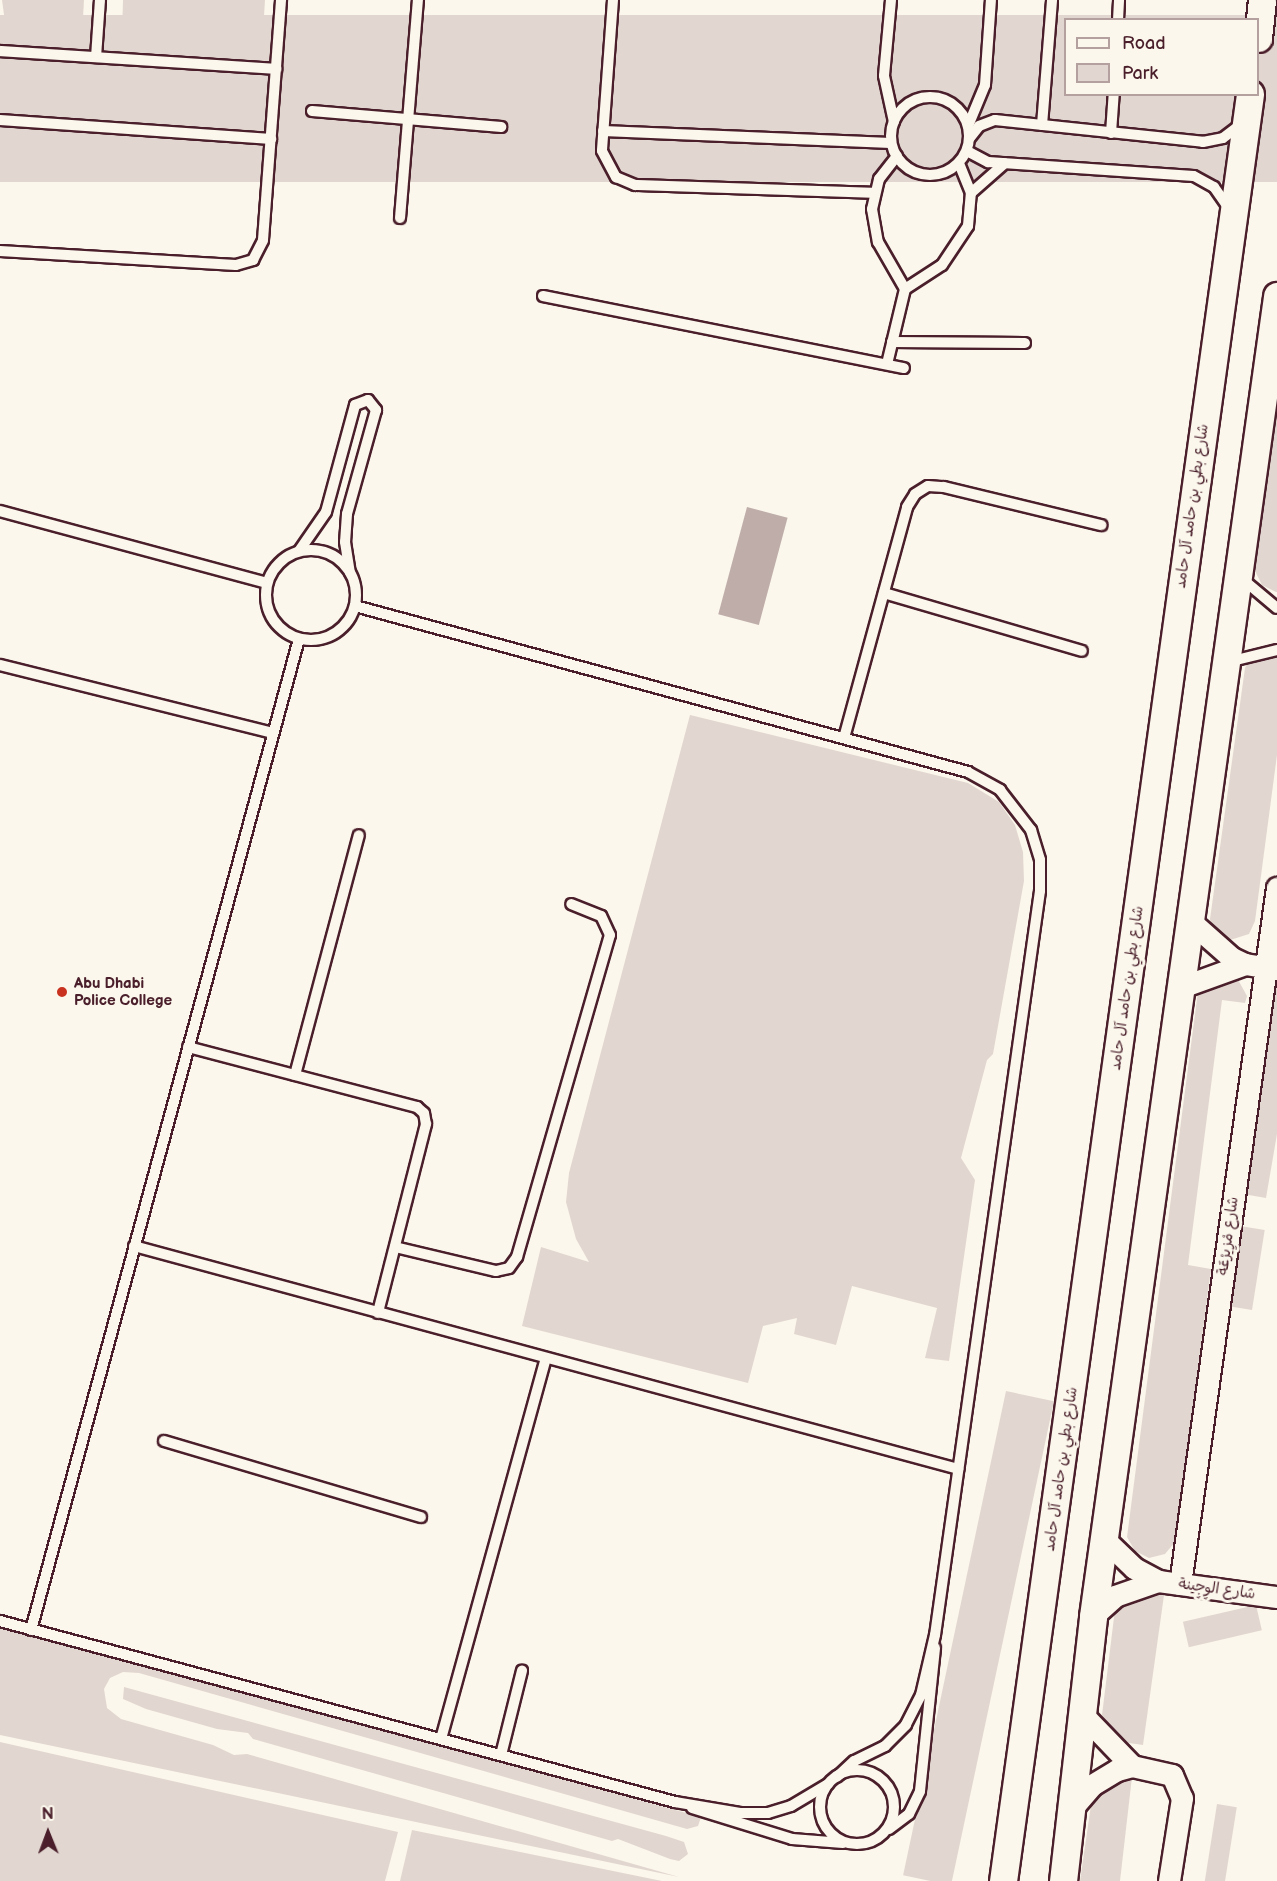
<!DOCTYPE html>
<meta charset="utf-8">
<style>
body{margin:0}
#map{position:relative;width:1277px;height:1881px;overflow:hidden;background:#fbf7ec;font-family:"Balsamiq Sans","Playpen Sans Arabic",sans-serif}
div>[style]{position:absolute}
.green>*{inset:0;background:#e2d7d0;transform-origin:0 0}
.water>*{inset:0;background:#bfadaa;transform-origin:0 0}
.roads{filter:drop-shadow(2px 0 #4a1f2b) drop-shadow(-2px 0 #4a1f2b) drop-shadow(0 2px #4a1f2b) drop-shadow(0 -2px #4a1f2b)}
.service>*{height:10px;margin:-5px;padding:0 5px;transform-origin:5px;border-radius:5px;background:#fbf7ec}
.service>.ring{margin:-5px;padding:0;box-sizing:content-box;background:none;border:10px solid #fbf7ec;border-radius:50%}
.minor>*{height:21px;margin:-10.5px;padding:0 10.5px;transform-origin:10.5px;border-radius:10.5px;background:#fbf7ec}
.tertiary>*{height:27px;margin:-13.5px;padding:0 13.5px;transform-origin:13.5px;border-radius:13.5px;background:#fbf7ec}
.dots>*{width:16px;height:16px;translate:-50% -50%;box-sizing:border-box;border:3px solid #fbf7ec;border-radius:50%}
span{translate:-50% -50%;white-space:nowrap;text-align:center;line-height:1.15;-webkit-text-stroke:6px #fbf7ec;paint-order:stroke}
.street-label{font-size:15px;color:#4a1f2b}
.poi-label{font-size:15px;color:#4a1f2b;font-weight:700}
.left{translate:0 -50%;text-align:left}
.legend{position:absolute;left:1064px;top:18px;width:195px;height:78px;box-sizing:border-box;background:#fbf7ec;border:2px solid #b4a19f;margin:0;padding:8px 10px;list-style:none;font-size:18px;color:#4a1f2b}
.legend li{display:flex;align-items:center;gap:12px;height:30px}
.legend b{width:30px;border:2px solid #b4a19f}
.north{position:absolute;left:18px;top:1803px;width:60px;height:60px;-webkit-text-stroke:4px #fbf7ec;paint-order:stroke;rotate:359deg;font-size:16px;font-weight:700;line-height:24px;text-align:center;color:#4a1f2b}
.north::after{content:'';display:block;margin:auto;width:21px;height:27px;background:#4a1f2b;clip-path:polygon(50% 0,100% 100%,50% 72%,0 100%)}
</style>
<div id="map">
<div class="green">
<div style="clip-path:polygon(2px 0,84px 0,83px 18px,79px 25px,69px 28px,16px 25px,5px 22px)"></div>
<div style="clip-path:polygon(123px 0,265px 0,263px 32px,257px 39px,232px 40px,122px 34px)"></div>
<div style="left:1277px;top:15px;width:167px;height:1883px;rotate:90deg"></div>
<div style="clip-path:polygon(0 52px,250px 71px,262px 80px,262px 100px,247px 113px,233px 115px,0 97px)"></div>
<div style="clip-path:polygon(1277px 408px,1277px 592px,1276px 592px,1262px 585px,1255px 571px)"></div>
<div style="clip-path:polygon(1274px 654px,1277px 656px,1277px 755px,1255px 921px,1249px 934px,1227px 941px,1211px 926px,1210px 919px,1245px 668px,1248px 662px)"></div>
<div style="clip-path:polygon(690px 715px,968px 783px,999px 802px,1015px 825px,1023px 852px,1024px 881px,993px 1054px,987px 1060px,961px 1158px,975px 1180px,949px 1361px,925px 1358px,937px 1308px,852px 1286px,836px 1345px,794px 1334px,797px 1318px,763px 1326px,748px 1383px,522px 1326px,541px 1247px,589px 1262px,576px 1239px,566px 1202px,569px 1173px)"></div>
<div style="clip-path:polygon(1236px 976px,1247px 996px,1245px 1003px,1222px 1000px,1188px 1265px,1211px 1269px,1175px 1542px,1165px 1554px,1149px 1558px,1135px 1551px,1127px 1537px,1198px 991px)"></div>
<div style="clip-path:polygon(1277px 986px,1277px 1134px,1266px 1198px,1243px 1194px,1273px 988px)"></div>
<div style="left:1240px;top:1226px;width:25px;height:81px;rotate:9deg"></div>
<div style="left:1006px;top:1391px;width:49px;height:495px;rotate:12deg"></div>
<div style="clip-path:polygon(1165px 1588px,1143px 1745px,1122px 1742px,1102px 1715px,1117px 1593px)"></div>
<div style="left:1256px;top:1605px;width:26px;height:75px;rotate:77deg"></div>
<div style="clip-path:polygon(0 1627px,701px 1817px,698px 1826px,687px 1829px,139px 1673px,123px 1672px,110px 1678px,104px 1689px,107px 1708px,121px 1719px,213px 1745px,234px 1755px,247px 1754px,679px 1877px,0 1735px)"></div>
<div style="clip-path:polygon(124px 1687px,666px 1836px,684px 1842px,688px 1854px,679px 1861px,670px 1859px,618px 1839px,612px 1841px,253px 1739px,248px 1733px,217px 1729px,146px 1709px,123px 1699px)"></div>
<div style="clip-path:polygon(0 1742px,398px 1832px,385px 1881px,0 1881px)"></div>
<div style="clip-path:polygon(1132px 1777px,1120px 1881px,1080px 1881px,1091px 1805px,1105px 1784px)"></div>
<div style="left:1217px;top:1804px;width:20px;height:78px;rotate:9deg"></div>
<div style="clip-path:polygon(412px 1830px,662px 1881px,400px 1881px)"></div>
</div>
<div class="water">
<div style="left:747px;top:507px;width:42px;height:111px;rotate:15deg"></div>
</div>
<div class="roads">
<div class="service">
<div style="left:613px;top:0;width:151px;rotate:94.2deg"></div>
<div style="left:602px;top:151px;width:30px;rotate:62deg"></div>
<div style="left:616px;top:177px;width:21px;rotate:23deg"></div>
<div style="left:635px;top:185px;width:239px;rotate:1.9deg"></div>
<div style="left:891px;top:0;width:76px;rotate:95.3deg"></div>
<div style="left:884px;top:76px;width:47px;rotate:77.7deg"></div>
<div style="left:1118px;top:20px;width:20px;rotate:-87deg"></div>
<div style="left:0;top:51px;width:277px;rotate:3.7deg"></div>
<div style="left:96px;top:57px;width:57px;rotate:-86deg"></div>
<div class="ring" style="left:891px;top:97px;width:68px;height:68px"></div>
<div style="left:312px;top:111px;width:190px;rotate:4.8deg"></div>
<div style="left:0;top:120px;width:272px;rotate:4deg"></div>
<div style="left:1042px;top:125px;width:125px;rotate:-85.4deg"></div>
<div style="left:968px;top:126px;width:44px;rotate:-67.5deg"></div>
<div style="left:985px;top:85px;width:85px;rotate:-86deg"></div>
<div style="left:603px;top:131px;width:288px;rotate:2.4deg"></div>
<div style="left:1111px;top:133px;width:39px;rotate:-86deg"></div>
<div style="left:969px;top:139px;width:16px;rotate:-52deg"></div>
<div style="left:979px;top:126px;width:17px;rotate:-21deg"></div>
<div style="left:995px;top:120px;width:209px;rotate:6deg"></div>
<div style="left:1203px;top:142px;width:20px;rotate:-11deg"></div>
<div style="left:1223px;top:138px;width:21px;rotate:-37deg"></div>
<div style="left:967px;top:151px;width:24px;rotate:28deg"></div>
<div style="left:988px;top:162px;width:206px;rotate:3.9deg"></div>
<div style="left:1194px;top:176px;width:23px;rotate:29deg"></div>
<div style="left:1214px;top:187px;width:24px;rotate:55deg"></div>
<div style="left:897px;top:156px;width:29px;rotate:128deg"></div>
<div style="left:879px;top:179px;width:31px;rotate:103deg"></div>
<div style="left:872px;top:209px;width:34px;rotate:80deg"></div>
<div style="left:878px;top:242px;width:54px;rotate:60.1deg"></div>
<div style="left:971px;top:193px;width:45px;rotate:-41.4deg"></div>
<div style="left:400px;top:218px;width:219px;rotate:-85.3deg"></div>
<div style="left:0;top:251px;width:236px;rotate:3.4deg"></div>
<div style="left:236px;top:265px;width:18px;rotate:-16deg"></div>
<div style="left:253px;top:260px;width:22px;rotate:-63deg"></div>
<div style="left:263px;top:240px;width:241px;rotate:-85.7deg"></div>
<div style="left:543px;top:296px;width:368px;rotate:11.3deg"></div>
<div style="left:892px;top:342px;width:133px;rotate:0.4deg"></div>
<div style="left:887px;top:364px;width:77px;rotate:-76.5deg"></div>
<div style="left:905px;top:289px;width:44px;rotate:-33deg"></div>
<div style="left:942px;top:265px;width:47px;rotate:-56.3deg"></div>
<div style="left:968px;top:226px;width:33px;rotate:-85deg"></div>
<div style="left:971px;top:193px;width:32px;rotate:-112deg"></div>
<div style="left:0;top:511px;width:276px;rotate:15.1deg"></div>
<div class="ring" style="left:266px;top:550px;width:80px;height:80px"></div>
<div style="left:299px;top:551px;width:47px;rotate:-55.3deg"></div>
<div style="left:326px;top:512px;width:111px;rotate:-74.8deg"></div>
<div style="left:355px;top:405px;width:14px;rotate:-21deg"></div>
<div style="left:368px;top:400px;width:13px;rotate:51deg"></div>
<div style="left:376px;top:410px;width:108px;rotate:105.6deg"></div>
<div style="left:347px;top:514px;width:28px;rotate:94deg"></div>
<div style="left:345px;top:542px;width:30px;rotate:81deg"></div>
<div style="left:1240px;top:577px;width:48px;rotate:40deg"></div>
<div style="left:884px;top:593px;width:206px;rotate:16.3deg"></div>
<div style="left:355px;top:606px;width:635px;rotate:15.15deg"></div>
<div style="left:968px;top:772px;width:37px;rotate:29deg"></div>
<div style="left:1000px;top:790px;width:51px;rotate:52.2deg"></div>
<div style="left:1031px;top:830px;width:31px;rotate:73deg"></div>
<div style="left:1040px;top:860px;width:31px;rotate:90deg"></div>
<div style="left:1040px;top:891px;width:751px;rotate:98.03deg"></div>
<div style="left:935px;top:1635px;width:62px;rotate:103.1deg"></div>
<div style="left:921px;top:1695px;width:34px;rotate:117deg"></div>
<div style="left:906px;top:1725px;width:30px;rotate:135deg"></div>
<div style="left:885px;top:1746px;width:34px;rotate:154deg"></div>
<div style="left:854px;top:1761px;width:23px;rotate:137deg"></div>
<div style="left:1228px;top:662px;width:50px;rotate:-13.8deg"></div>
<div style="left:0;top:665px;width:280px;rotate:14deg"></div>
<div style="left:844px;top:738px;width:239px;rotate:-74.7deg"></div>
<div style="left:907px;top:507px;width:15px;rotate:-58deg"></div>
<div style="left:915px;top:494px;width:15px;rotate:-32deg"></div>
<div style="left:928px;top:486px;width:16px;rotate:4deg"></div>
<div style="left:944px;top:487px;width:162px;rotate:13.6deg"></div>
<div style="left:188px;top:1047px;width:237px;rotate:14.7deg"></div>
<div style="left:417px;top:1107px;width:9px;rotate:41deg"></div>
<div style="left:424px;top:1113px;width:11px;rotate:80deg"></div>
<div style="left:426px;top:1124px;width:195px;rotate:104.3deg"></div>
<div style="left:295px;top:1075px;width:248px;rotate:-75.1deg"></div>
<div style="left:134px;top:1246px;width:854px;rotate:15.14deg"></div>
<div style="left:395px;top:1247px;width:104px;rotate:13.4deg"></div>
<div style="left:496px;top:1271px;width:13px;rotate:-13deg"></div>
<div style="left:509px;top:1268px;width:14px;rotate:-54deg"></div>
<div style="left:517px;top:1257px;width:335px;rotate:-73.9deg"></div>
<div style="left:610px;top:935px;width:21px;rotate:-115deg"></div>
<div style="left:601px;top:916px;width:32px;rotate:-158deg"></div>
<div style="left:164px;top:1441px;width:268px;rotate:16.5deg"></div>
<div style="left:0;top:1621px;width:699px;rotate:15.01deg"></div>
<div style="left:675px;top:1802px;width:66px;rotate:9.6deg"></div>
<div style="left:740px;top:1813px;width:28px"></div>
<div style="left:768px;top:1813px;width:24px;rotate:-17deg"></div>
<div style="left:791px;top:1806px;width:43px;rotate:-30.7deg"></div>
<div style="left:31px;top:1630px;width:1027px;rotate:-74.87deg"></div>
<div style="left:441px;top:1739px;width:395px;rotate:-74.6deg"></div>
<div style="left:501px;top:1755px;width:87px;rotate:-76deg"></div>
<div class="ring" style="left:820px;top:1770px;width:64px;height:64px"></div>
<div style="left:692px;top:1808px;width:105px;rotate:17.2deg"></div>
<div style="left:792px;top:1839px;width:51px;rotate:4.5deg"></div>
<div style="left:889px;top:1829px;width:25px;rotate:-37deg"></div>
<div style="left:909px;top:1814px;width:25px;rotate:-64deg"></div>
<div style="left:920px;top:1791px;width:144px;rotate:-84deg"></div>
</div>
<div class="minor">
<div style="left:1190px;top:921px;width:56px;rotate:41.4deg"></div>
<div style="left:1232px;top:958px;width:14px;rotate:25deg"></div>
<div style="left:1245px;top:964px;width:32px;rotate:9deg"></div>
<div style="left:1179px;top:988px;width:70px;rotate:-20deg"></div>
<div style="left:1104px;top:1539px;width:42px;rotate:44deg"></div>
<div style="left:1134px;top:1568px;width:27px;rotate:28deg"></div>
<div style="left:1158px;top:1581px;width:120px;rotate:7.7deg"></div>
<div style="left:1180px;top:1584px;width:703px;rotate:-82.07deg"></div>
<div style="left:1093px;top:1616px;width:30px;rotate:-42deg"></div>
<div style="left:1115px;top:1596px;width:46px;rotate:-19.2deg"></div>
<div style="left:1082px;top:1714px;width:72px;rotate:46.1deg"></div>
<div style="left:1073px;top:1807px;width:29px;rotate:-49deg"></div>
<div style="left:1092px;top:1785px;width:29px;rotate:-31deg"></div>
<div style="left:1117px;top:1770px;width:16px;rotate:-15deg"></div>
<div style="left:1132px;top:1766px;width:41px;rotate:12.7deg"></div>
<div style="left:1172px;top:1775px;width:25px;rotate:67deg"></div>
<div style="left:1182px;top:1798px;width:84px;rotate:98.9deg"></div>
</div>
<div class="tertiary">
<div style="left:1258px;top:38px;width:38px;rotate:-84deg"></div>
<div style="left:1003px;top:1881px;width:1804px;rotate:-82.13deg"></div>
<div style="left:1063px;top:1881px;width:267px;rotate:-83.5deg"></div>
<div style="left:1093px;top:1616px;width:1333px;rotate:-82.06deg"></div>
</div>
</div>
<div class="dots">
<div style="left:62px;top:992px;background:#c8321e"></div>
</div>
<div class="street-label">
<span style="left:1192px;top:506px;rotate:-82deg">شارع بطي بن حامد آل حامد</span>
<span style="left:1127px;top:988px;rotate:-82deg">شارع بطي بن حامد آل حامد</span>
<span style="left:1228px;top:1236px;rotate:-82deg">شارع مْزِيرْعَة</span>
<span style="left:1061px;top:1469px;rotate:-82deg">شارع بطي بن حامد آل حامد</span>
<span style="left:1217px;top:1589px;rotate:8deg">شارع الوِجِينة</span>
</div>
<div class="poi-label">
<span class="left" style="left:74px;top:992px">Abu Dhabi<br>Police College</span>
</div>
<ul class="legend">
<li><b style="height:8px;background:#fbf7ec"></b>Road</li>
<li><b style="height:16px;background:#e2d7d0"></b>Park</li>
</ul>
<div class="north">N</div>
</div>
